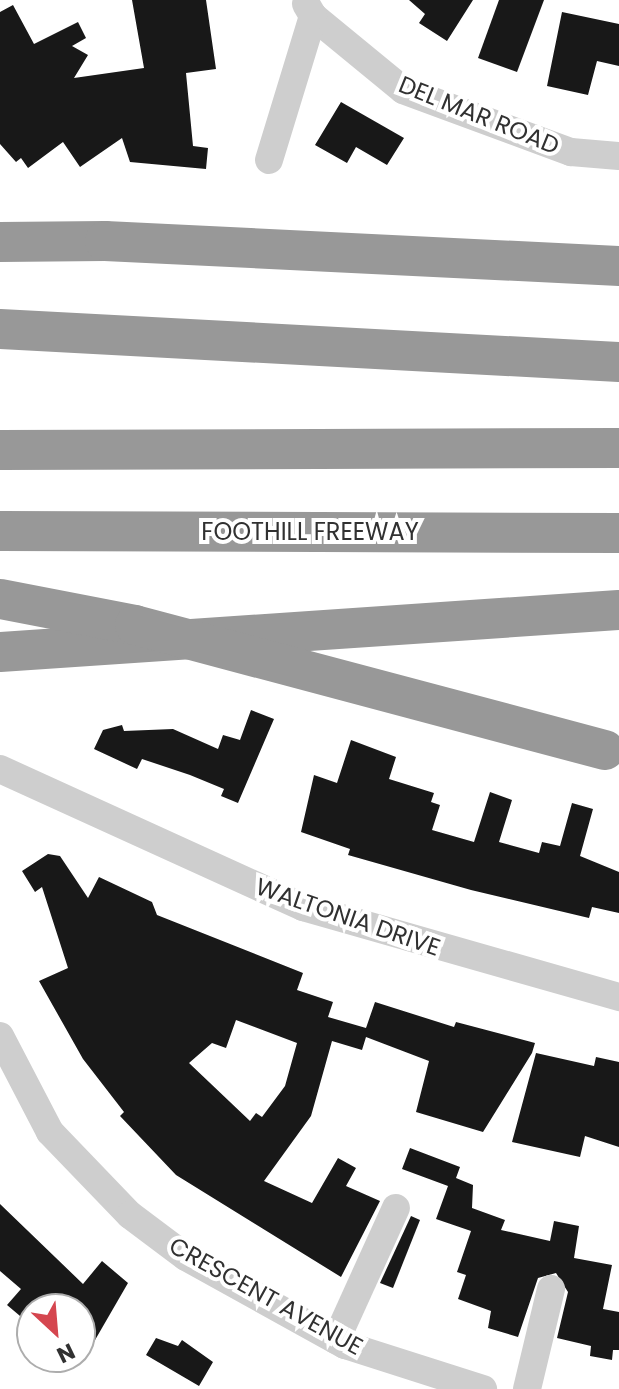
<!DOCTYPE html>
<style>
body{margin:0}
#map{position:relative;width:619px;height:1389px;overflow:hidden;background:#fff;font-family:Poppins,sans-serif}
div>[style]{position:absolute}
.building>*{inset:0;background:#181818}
.minor>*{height:28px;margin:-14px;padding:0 14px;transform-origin:14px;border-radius:14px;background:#cecece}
.highway>*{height:40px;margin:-20px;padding:0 20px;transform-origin:20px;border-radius:20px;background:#989898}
.highway-bridge>*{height:40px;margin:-20px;padding:0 20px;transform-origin:20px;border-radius:20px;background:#989898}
span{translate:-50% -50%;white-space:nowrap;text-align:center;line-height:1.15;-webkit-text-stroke:8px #fff;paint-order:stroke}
.street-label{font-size:24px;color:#313131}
.north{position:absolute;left:16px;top:1293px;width:80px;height:80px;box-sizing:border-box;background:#fff;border:2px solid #adadad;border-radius:50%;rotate:154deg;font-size:22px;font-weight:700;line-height:32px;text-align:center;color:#313131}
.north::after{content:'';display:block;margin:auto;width:28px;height:36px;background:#d5464f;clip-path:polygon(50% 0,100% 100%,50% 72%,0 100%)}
</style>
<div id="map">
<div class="building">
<div style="clip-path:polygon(132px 0,206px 0,216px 69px,186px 73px,193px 146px,208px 148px,206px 169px,130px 162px,122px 138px,80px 167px,63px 142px,28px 168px,21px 158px,16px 162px,0 144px,0 12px,13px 5px,34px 44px,78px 22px,86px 38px,72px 46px,88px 55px,74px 78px,144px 68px)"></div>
<div style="clip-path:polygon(409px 0,473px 0,447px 41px,419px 23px,425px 14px)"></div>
<div style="clip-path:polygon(499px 0,544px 0,517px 72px,478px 58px)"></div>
<div style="clip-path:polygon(562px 12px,619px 24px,619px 66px,597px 61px,588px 95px,547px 86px)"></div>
<div style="clip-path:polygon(341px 102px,404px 138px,387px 165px,356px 147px,347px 163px,315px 145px)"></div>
<div style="clip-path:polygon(251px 710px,274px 719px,238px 803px,221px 796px,224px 789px,190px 775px,142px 759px,137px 769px,94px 749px,103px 730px,122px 725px,124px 731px,173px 729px,218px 749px,223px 735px,240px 740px)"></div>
<div style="clip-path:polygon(351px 740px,396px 757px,389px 779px,434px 793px,431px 802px,440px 805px,432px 830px,474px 842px,490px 792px,512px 800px,499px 842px,539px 853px,542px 842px,560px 846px,572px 803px,593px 809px,580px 856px,619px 872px,619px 913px,592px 907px,589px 918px,471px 890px,348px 855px,350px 849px,301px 832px,314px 775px,337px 783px)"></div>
<div style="clip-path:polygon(evenodd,48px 854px,60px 856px,88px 898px,99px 877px,152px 902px,157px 915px,303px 973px,297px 990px,333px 1002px,328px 1017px,366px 1028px,375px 1002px,454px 1027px,456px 1022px,535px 1043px,532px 1053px,483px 1132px,416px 1112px,429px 1061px,366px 1037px,362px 1050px,332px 1041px,311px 1116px,264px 1181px,312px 1203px,338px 1158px,356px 1168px,346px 1186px,380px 1201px,341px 1277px,176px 1175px,120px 1116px,124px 1112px,83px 1059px,39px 981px,68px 968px,42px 887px,35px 892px,22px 871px,48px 854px,236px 1020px,297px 1043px,285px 1086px,262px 1117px,256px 1113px,250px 1121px,189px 1063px,212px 1043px,226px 1048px,236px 1020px)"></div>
<div style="clip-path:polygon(536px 1053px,594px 1066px,596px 1057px,619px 1062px,619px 1147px,585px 1136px,580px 1157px,512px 1142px)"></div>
<div style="clip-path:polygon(410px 1148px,460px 1167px,456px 1178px,473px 1185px,472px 1208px,505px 1220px,501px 1230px,550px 1241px,554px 1221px,579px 1226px,574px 1258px,612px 1265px,603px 1309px,619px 1312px,619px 1350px,613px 1350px,612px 1360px,590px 1356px,591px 1346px,557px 1338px,568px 1292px,556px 1273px,538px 1278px,518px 1337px,488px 1328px,491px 1311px,458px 1299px,466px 1275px,457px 1272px,471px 1231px,436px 1219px,448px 1186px,402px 1169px)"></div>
<div style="clip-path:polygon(0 1204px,83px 1284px,102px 1261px,128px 1283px,91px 1347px,82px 1339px,80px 1309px,32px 1309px,26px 1321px,7px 1305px,21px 1289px,0 1271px)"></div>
<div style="clip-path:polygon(411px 1216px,420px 1220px,393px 1288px,380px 1283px)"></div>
<div style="clip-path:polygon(156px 1338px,178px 1346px,182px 1340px,213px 1362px,199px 1386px,146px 1355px)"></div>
</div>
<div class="minor">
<div style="left:313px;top:16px;width:117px;rotate:39.4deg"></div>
<div style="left:403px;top:90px;width:179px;rotate:20.3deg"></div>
<div style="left:571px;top:152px;width:48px;rotate:4.8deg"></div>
<div style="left:269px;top:160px;width:151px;rotate:-73deg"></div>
<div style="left:313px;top:16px;width:14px;rotate:-120deg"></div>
<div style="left:0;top:769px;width:333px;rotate:24.5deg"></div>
<div style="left:303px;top:907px;width:329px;rotate:15.9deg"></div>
<div style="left:0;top:1036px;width:108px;rotate:62.5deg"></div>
<div style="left:50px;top:1132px;width:115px;rotate:46.1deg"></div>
<div style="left:130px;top:1215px;width:70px;rotate:36.9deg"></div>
<div style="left:186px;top:1257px;width:182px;rotate:29deg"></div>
<div style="left:345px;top:1345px;width:145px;rotate:17.7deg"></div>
<div style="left:336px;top:1340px;width:145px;rotate:-65.6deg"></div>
<div style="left:527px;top:1389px;width:103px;rotate:-76.5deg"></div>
</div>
<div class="highway">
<div style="left:0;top:242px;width:105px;rotate:-0.5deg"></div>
<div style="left:105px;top:241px;width:515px;rotate:2.78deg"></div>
<div style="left:0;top:329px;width:620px;rotate:3.05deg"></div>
<div style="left:0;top:450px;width:619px;rotate:-0.19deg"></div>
<div style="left:0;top:531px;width:619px;rotate:0.19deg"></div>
<div style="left:0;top:652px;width:620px;rotate:-3.88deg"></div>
</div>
<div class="highway-bridge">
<div style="left:0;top:599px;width:137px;rotate:10.9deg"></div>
<div style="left:135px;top:625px;width:486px;rotate:14.9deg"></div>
</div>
<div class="street-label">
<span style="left:479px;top:115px;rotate:22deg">DEL MAR ROAD</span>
<span style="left:310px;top:532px">FOOTHILL FREEWAY</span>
<span style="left:348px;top:917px;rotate:19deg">WALTONIA DRIVE</span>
<span style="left:266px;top:1296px;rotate:29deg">CRESCENT AVENUE</span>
</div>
<div class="north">N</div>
</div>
